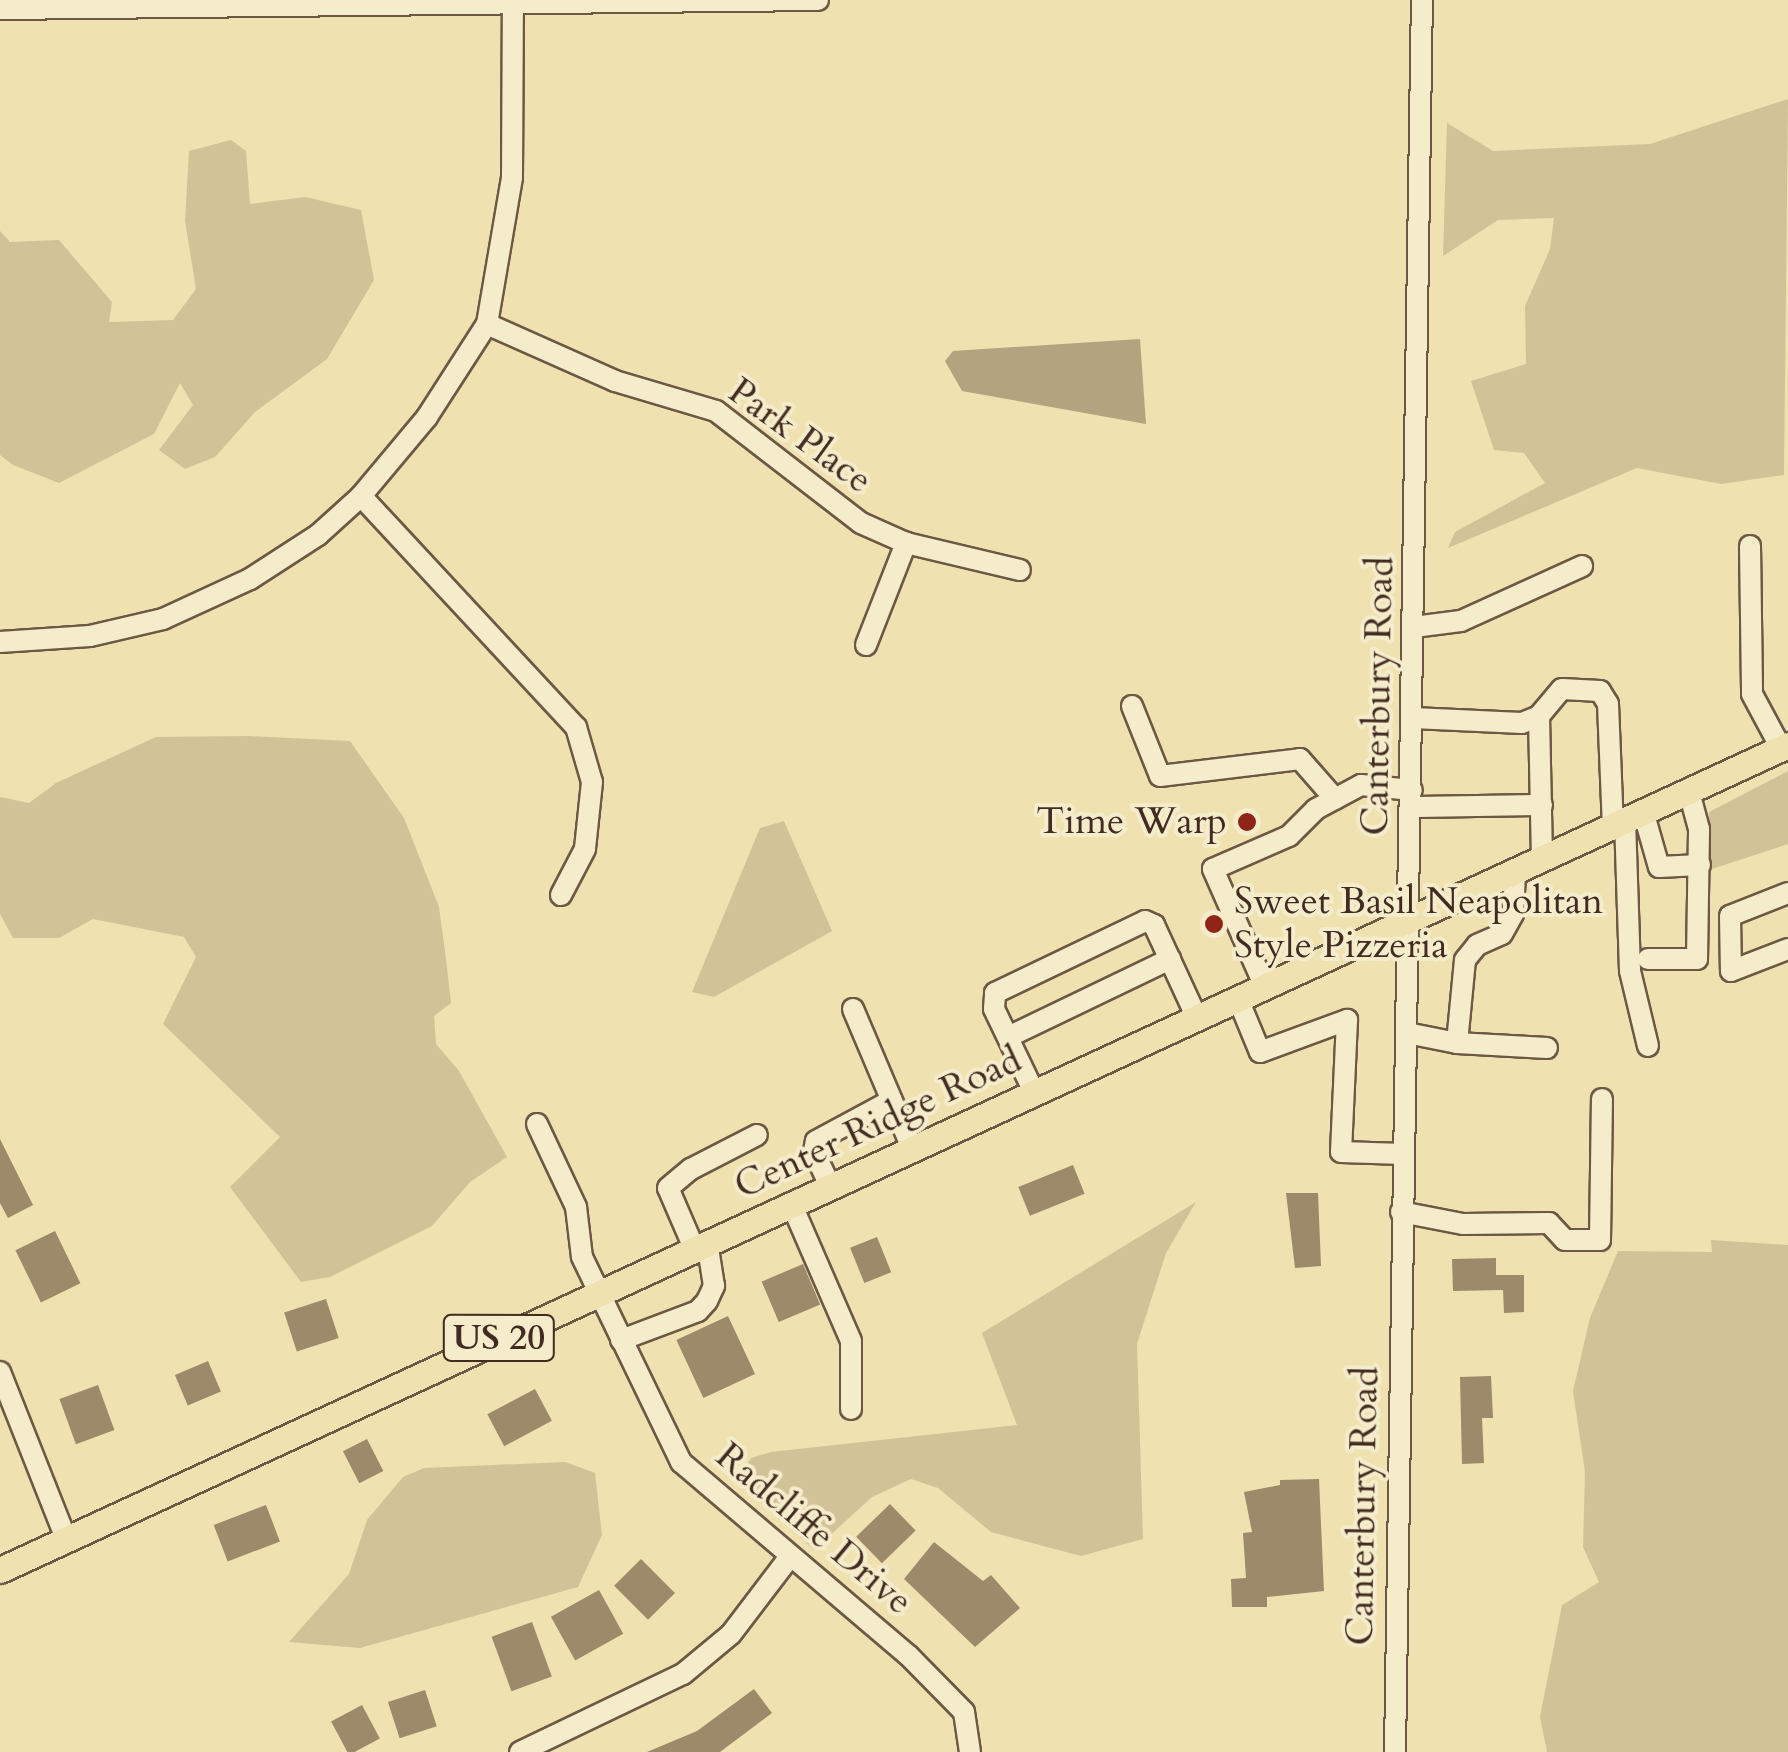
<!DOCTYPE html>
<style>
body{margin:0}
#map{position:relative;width:1788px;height:1752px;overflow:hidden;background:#efe1b0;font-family:Cardo,serif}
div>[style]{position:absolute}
.green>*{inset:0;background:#d2c298}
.water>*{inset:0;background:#b4a37f}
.building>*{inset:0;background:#9c8a6b;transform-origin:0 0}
.roads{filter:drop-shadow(2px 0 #6d5845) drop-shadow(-2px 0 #6d5845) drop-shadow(0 2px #6d5845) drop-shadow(0 -2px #6d5845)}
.minor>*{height:20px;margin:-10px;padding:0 10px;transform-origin:10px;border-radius:10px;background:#f5eccc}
.major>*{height:25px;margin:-12.5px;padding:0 12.5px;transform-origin:12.5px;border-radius:12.5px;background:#efe1b0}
.dots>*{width:28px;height:28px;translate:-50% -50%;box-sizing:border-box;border:5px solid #f5eccc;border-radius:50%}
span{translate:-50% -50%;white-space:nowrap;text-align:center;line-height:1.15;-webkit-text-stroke:8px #f5eccc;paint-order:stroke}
.shield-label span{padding:2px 8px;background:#f5eccc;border:2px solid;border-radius:8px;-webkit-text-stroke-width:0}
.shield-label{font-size:35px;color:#422b21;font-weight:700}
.street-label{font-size:38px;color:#422b21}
.poi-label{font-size:38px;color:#422b21}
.right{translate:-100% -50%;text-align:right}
.left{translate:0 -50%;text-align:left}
</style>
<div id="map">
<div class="green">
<div style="clip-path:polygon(1788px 99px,1784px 475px,1721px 484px,1637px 468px,1448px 548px,1455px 532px,1545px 483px,1524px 453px,1494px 450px,1471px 381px,1526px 364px,1525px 306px,1550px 249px,1554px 218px,1498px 220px,1443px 256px,1447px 123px,1493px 151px,1650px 144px)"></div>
<div style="clip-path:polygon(231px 140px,246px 151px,250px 204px,305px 197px,361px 210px,374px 280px,327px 359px,255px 412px,215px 457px,185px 469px,159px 450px,193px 405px,180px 383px,154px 434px,59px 483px,13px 465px,0 455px,0 231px,10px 242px,59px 240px,112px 302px,109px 322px,173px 320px,196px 289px,185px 221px,189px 151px)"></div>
<div style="clip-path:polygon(248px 736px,350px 741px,404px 818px,439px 907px,446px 959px,451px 1003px,434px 1016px,436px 1044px,459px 1071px,507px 1157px,470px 1182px,432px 1226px,330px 1277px,301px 1282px,230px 1187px,280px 1137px,163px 1024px,196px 957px,184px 937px,93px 919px,59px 938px,13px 938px,0 914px,0 797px,29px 803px,56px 783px,156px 737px)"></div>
<div style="clip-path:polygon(1788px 771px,1788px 844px,1709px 870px,1709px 812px)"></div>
<div style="clip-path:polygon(784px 821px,832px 931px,714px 997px,692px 992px,760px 828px)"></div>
<div style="clip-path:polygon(1196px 1202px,1166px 1253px,1137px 1344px,1143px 1539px,1081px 1556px,991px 1532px,938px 1488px,911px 1479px,872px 1497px,814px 1550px,736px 1480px,751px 1458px,771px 1452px,1017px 1425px,982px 1333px)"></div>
<div style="clip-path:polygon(1711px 1240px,1788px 1245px,1788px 1752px,1547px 1752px,1540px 1717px,1562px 1605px,1599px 1582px,1583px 1547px,1585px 1472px,1573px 1391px,1590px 1318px,1618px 1251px,1712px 1252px)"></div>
<div style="clip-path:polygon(565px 1462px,595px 1473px,602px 1535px,578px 1587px,360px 1648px,289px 1642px,349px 1574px,367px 1520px,403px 1477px,424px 1468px)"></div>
</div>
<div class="water">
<div style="clip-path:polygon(1140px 339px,1146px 424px,962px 391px,945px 361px,953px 351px)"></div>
</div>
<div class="building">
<div style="clip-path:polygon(0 1139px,33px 1205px,8px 1218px,0 1203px)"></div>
<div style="left:1073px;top:1165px;width:31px;height:59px;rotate:68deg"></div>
<div style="clip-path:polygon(1286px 1193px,1318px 1193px,1321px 1266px,1295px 1268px)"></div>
<div style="left:55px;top:1231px;width:58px;height:44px;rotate:64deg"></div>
<div style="left:877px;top:1237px;width:38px;height:29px;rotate:68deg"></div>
<div style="clip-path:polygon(1496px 1258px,1496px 1275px,1524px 1275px,1524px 1312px,1504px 1313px,1503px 1290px,1453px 1291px,1452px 1259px)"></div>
<div style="left:803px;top:1264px;width:44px;height:45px;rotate:67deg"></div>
<div style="left:326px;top:1299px;width:41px;height:44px;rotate:72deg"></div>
<div style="left:728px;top:1316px;width:64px;height:57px;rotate:65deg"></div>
<div style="left:208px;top:1361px;width:33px;height:36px;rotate:67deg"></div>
<div style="clip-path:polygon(1491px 1376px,1493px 1418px,1482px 1418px,1484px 1463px,1462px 1464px,1460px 1377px)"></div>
<div style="left:98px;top:1385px;width:48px;height:41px;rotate:70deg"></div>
<div style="left:535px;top:1389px;width:36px;height:54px;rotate:62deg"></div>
<div style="left:367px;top:1439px;width:36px;height:27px;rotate:63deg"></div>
<div style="clip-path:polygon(1319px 1479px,1324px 1591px,1267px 1597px,1267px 1607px,1232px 1607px,1231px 1579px,1246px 1578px,1243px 1533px,1252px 1532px,1244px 1492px,1280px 1485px,1280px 1480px)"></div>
<div style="left:890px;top:1504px;width:37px;height:47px;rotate:46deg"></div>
<div style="left:266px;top:1505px;width:39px;height:56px;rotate:69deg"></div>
<div style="clip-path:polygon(934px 1542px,983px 1581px,991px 1575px,1020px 1608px,975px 1647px,904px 1579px)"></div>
<div style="left:641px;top:1559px;width:48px;height:38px;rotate:45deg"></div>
<div style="left:599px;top:1590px;width:50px;height:55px;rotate:61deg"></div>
<div style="left:532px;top:1622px;width:58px;height:43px;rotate:70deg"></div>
<div style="clip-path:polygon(754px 1689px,772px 1713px,720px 1752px,647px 1752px,697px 1731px)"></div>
<div style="left:425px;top:1690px;width:38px;height:39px;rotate:72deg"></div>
<div style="left:362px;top:1705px;width:38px;height:35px;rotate:62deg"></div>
</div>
<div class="roads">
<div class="minor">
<div style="left:0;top:9px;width:818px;rotate:-0.63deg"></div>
<div style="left:487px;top:324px;width:140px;rotate:24deg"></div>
<div style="left:615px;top:381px;width:105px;rotate:16.5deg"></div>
<div style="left:716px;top:411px;width:183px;rotate:37.7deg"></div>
<div style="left:861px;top:523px;width:49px;rotate:24deg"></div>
<div style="left:906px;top:543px;width:117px;rotate:13.3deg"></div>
<div style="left:361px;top:496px;width:316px;rotate:47.1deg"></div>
<div style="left:576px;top:727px;width:57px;rotate:73.8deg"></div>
<div style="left:592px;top:782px;width:67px;rotate:96deg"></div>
<div style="left:585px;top:849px;width:52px;rotate:117.6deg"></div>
<div style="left:1750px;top:546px;width:148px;rotate:89.2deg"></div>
<div style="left:1752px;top:694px;width:61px;rotate:61.8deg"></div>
<div style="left:1414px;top:627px;width:47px;rotate:-7.3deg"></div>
<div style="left:1461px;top:621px;width:133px;rotate:-24.4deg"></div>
<div style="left:0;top:642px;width:90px;rotate:-3.8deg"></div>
<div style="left:90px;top:636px;width:75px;rotate:-13.1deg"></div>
<div style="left:163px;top:619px;width:96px;rotate:-24.7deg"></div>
<div style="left:250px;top:579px;width:81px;rotate:-32.9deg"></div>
<div style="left:318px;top:535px;width:58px;rotate:-42.2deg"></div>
<div style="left:361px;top:496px;width:103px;rotate:-50.1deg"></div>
<div style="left:427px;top:417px;width:111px;rotate:-57.2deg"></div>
<div style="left:487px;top:324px;width:149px;rotate:-80.3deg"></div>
<div style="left:512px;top:177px;width:171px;rotate:-89.7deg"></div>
<div style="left:866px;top:645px;width:110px;rotate:-68.6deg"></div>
<div style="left:1132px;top:706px;width:75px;rotate:68.2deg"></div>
<div style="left:1160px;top:776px;width:141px;rotate:-6.9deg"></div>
<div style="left:1300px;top:759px;width:53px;rotate:48.8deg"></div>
<div style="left:1539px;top:716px;width:144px;rotate:88.8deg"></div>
<div style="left:1413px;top:718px;width:109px;rotate:2.6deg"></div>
<div style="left:1522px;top:723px;width:18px;rotate:-22deg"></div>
<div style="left:1539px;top:716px;width:35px;rotate:-50deg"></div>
<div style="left:1562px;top:689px;width:38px;rotate:3deg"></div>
<div style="left:1600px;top:691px;width:15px;rotate:58deg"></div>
<div style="left:1608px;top:704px;width:122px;rotate:87.7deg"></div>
<div style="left:1412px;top:807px;width:130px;rotate:-0.9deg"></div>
<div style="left:1643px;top:811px;width:58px;rotate:74.1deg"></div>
<div style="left:1659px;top:867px;width:41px;rotate:-2.8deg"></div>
<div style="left:1625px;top:820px;width:151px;rotate:88.1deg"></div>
<div style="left:1630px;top:971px;width:77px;rotate:76.5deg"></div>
<div style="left:1788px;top:893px;width:62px;rotate:158.4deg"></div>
<div style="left:1730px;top:916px;width:55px;rotate:89deg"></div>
<div style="left:1731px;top:971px;width:61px;rotate:-21.1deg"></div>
<div style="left:1648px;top:959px;width:49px"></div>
<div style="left:1697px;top:959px;width:130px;rotate:-89.1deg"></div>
<div style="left:1699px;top:829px;width:39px;rotate:-105deg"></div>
<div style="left:1265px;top:987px;width:129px;rotate:-113.8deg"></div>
<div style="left:1213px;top:869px;width:83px;rotate:-23.5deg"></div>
<div style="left:1289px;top:836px;width:38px;rotate:-45deg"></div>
<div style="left:1316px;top:809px;width:51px;rotate:-28.1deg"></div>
<div style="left:1361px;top:785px;width:51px;rotate:5.6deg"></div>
<div style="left:1238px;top:999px;width:57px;rotate:67.5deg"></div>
<div style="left:1260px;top:1052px;width:93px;rotate:-20.2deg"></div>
<div style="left:1347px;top:1020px;width:132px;rotate:92.6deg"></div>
<div style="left:1341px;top:1152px;width:62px;rotate:1.8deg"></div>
<div style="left:853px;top:1009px;width:151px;rotate:67deg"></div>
<div style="left:1407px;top:1033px;width:51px;rotate:11.3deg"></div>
<div style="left:1457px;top:1043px;width:90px;rotate:3.2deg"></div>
<div style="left:1008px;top:1037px;width:180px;rotate:-25.7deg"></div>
<div style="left:1457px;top:1043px;width:83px;rotate:-84.5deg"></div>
<div style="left:1465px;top:960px;width:19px;rotate:-51deg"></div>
<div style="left:1477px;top:945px;width:27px;rotate:-24deg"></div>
<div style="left:1502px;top:934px;width:23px;rotate:-61deg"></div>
<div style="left:1513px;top:914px;width:41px;rotate:-87.2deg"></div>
<div style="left:1034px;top:1092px;width:92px;rotate:-115.7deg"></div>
<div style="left:994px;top:1009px;width:16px;rotate:-86deg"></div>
<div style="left:995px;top:993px;width:166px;rotate:-25.6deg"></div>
<div style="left:1145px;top:921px;width:10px;rotate:24deg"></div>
<div style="left:1154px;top:925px;width:102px;rotate:65.2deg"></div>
<div style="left:537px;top:1124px;width:92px;rotate:64.8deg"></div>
<div style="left:576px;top:1207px;width:50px;rotate:83.2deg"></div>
<div style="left:582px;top:1257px;width:228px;rotate:64.2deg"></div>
<div style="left:681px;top:1462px;width:298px;rotate:40.4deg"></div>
<div style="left:908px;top:1655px;width:80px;rotate:45.5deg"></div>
<div style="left:964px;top:1712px;width:40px;rotate:81.5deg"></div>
<div style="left:830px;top:1186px;width:38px;rotate:-115deg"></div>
<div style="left:814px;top:1151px;width:10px;rotate:-79deg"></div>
<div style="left:816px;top:1141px;width:86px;rotate:-28.3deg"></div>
<div style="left:791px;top:1203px;width:150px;rotate:66.5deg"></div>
<div style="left:851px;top:1341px;width:68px;rotate:90deg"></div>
<div style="left:1401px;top:1212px;width:63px;rotate:11deg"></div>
<div style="left:1463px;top:1224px;width:86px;rotate:-0.7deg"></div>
<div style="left:1549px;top:1223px;width:23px;rotate:47deg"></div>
<div style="left:1565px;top:1240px;width:35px"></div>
<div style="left:1600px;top:1240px;width:141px;rotate:-89.2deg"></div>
<div style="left:694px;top:1248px;width:65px;rotate:-113.4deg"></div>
<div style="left:668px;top:1188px;width:30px;rotate:-40deg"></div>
<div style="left:691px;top:1169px;width:74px;rotate:-27.3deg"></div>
<div style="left:621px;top:1340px;width:82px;rotate:-20.6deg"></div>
<div style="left:698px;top:1311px;width:13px;rotate:-48deg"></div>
<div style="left:707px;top:1301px;width:17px;rotate:-65deg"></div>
<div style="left:714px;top:1286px;width:45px;rotate:-99deg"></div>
<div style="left:0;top:1372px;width:180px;rotate:68.4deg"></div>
<div style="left:520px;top:1752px;width:181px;rotate:-25.6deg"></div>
<div style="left:683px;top:1674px;width:62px;rotate:-39.8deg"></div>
<div style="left:731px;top:1634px;width:96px;rotate:-52.7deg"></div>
<div style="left:1395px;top:1752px;width:1752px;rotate:-89.12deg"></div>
</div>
<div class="major">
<div style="left:0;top:1570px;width:1969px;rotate:-24.77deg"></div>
</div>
</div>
<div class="dots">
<div style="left:1247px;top:822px;background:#8f2418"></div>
<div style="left:1214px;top:924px;background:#8f2418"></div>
</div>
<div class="shield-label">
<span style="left:499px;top:1338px">US 20</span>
</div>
<div class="street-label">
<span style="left:800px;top:436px;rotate:36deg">Park Place</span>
<span style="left:1378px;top:696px;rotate:-89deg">Canterbury Road</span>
<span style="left:878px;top:1123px;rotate:-25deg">Center Ridge Road</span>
<span style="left:1363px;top:1506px;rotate:-89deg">Canterbury Road</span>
<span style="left:814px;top:1529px;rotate:40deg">Radcliffe Drive</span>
</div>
<div class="poi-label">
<span class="right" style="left:1227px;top:822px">Time Warp</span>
<span class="left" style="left:1234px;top:924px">Sweet Basil Neapolitan<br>Style Pizzeria</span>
</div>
</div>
